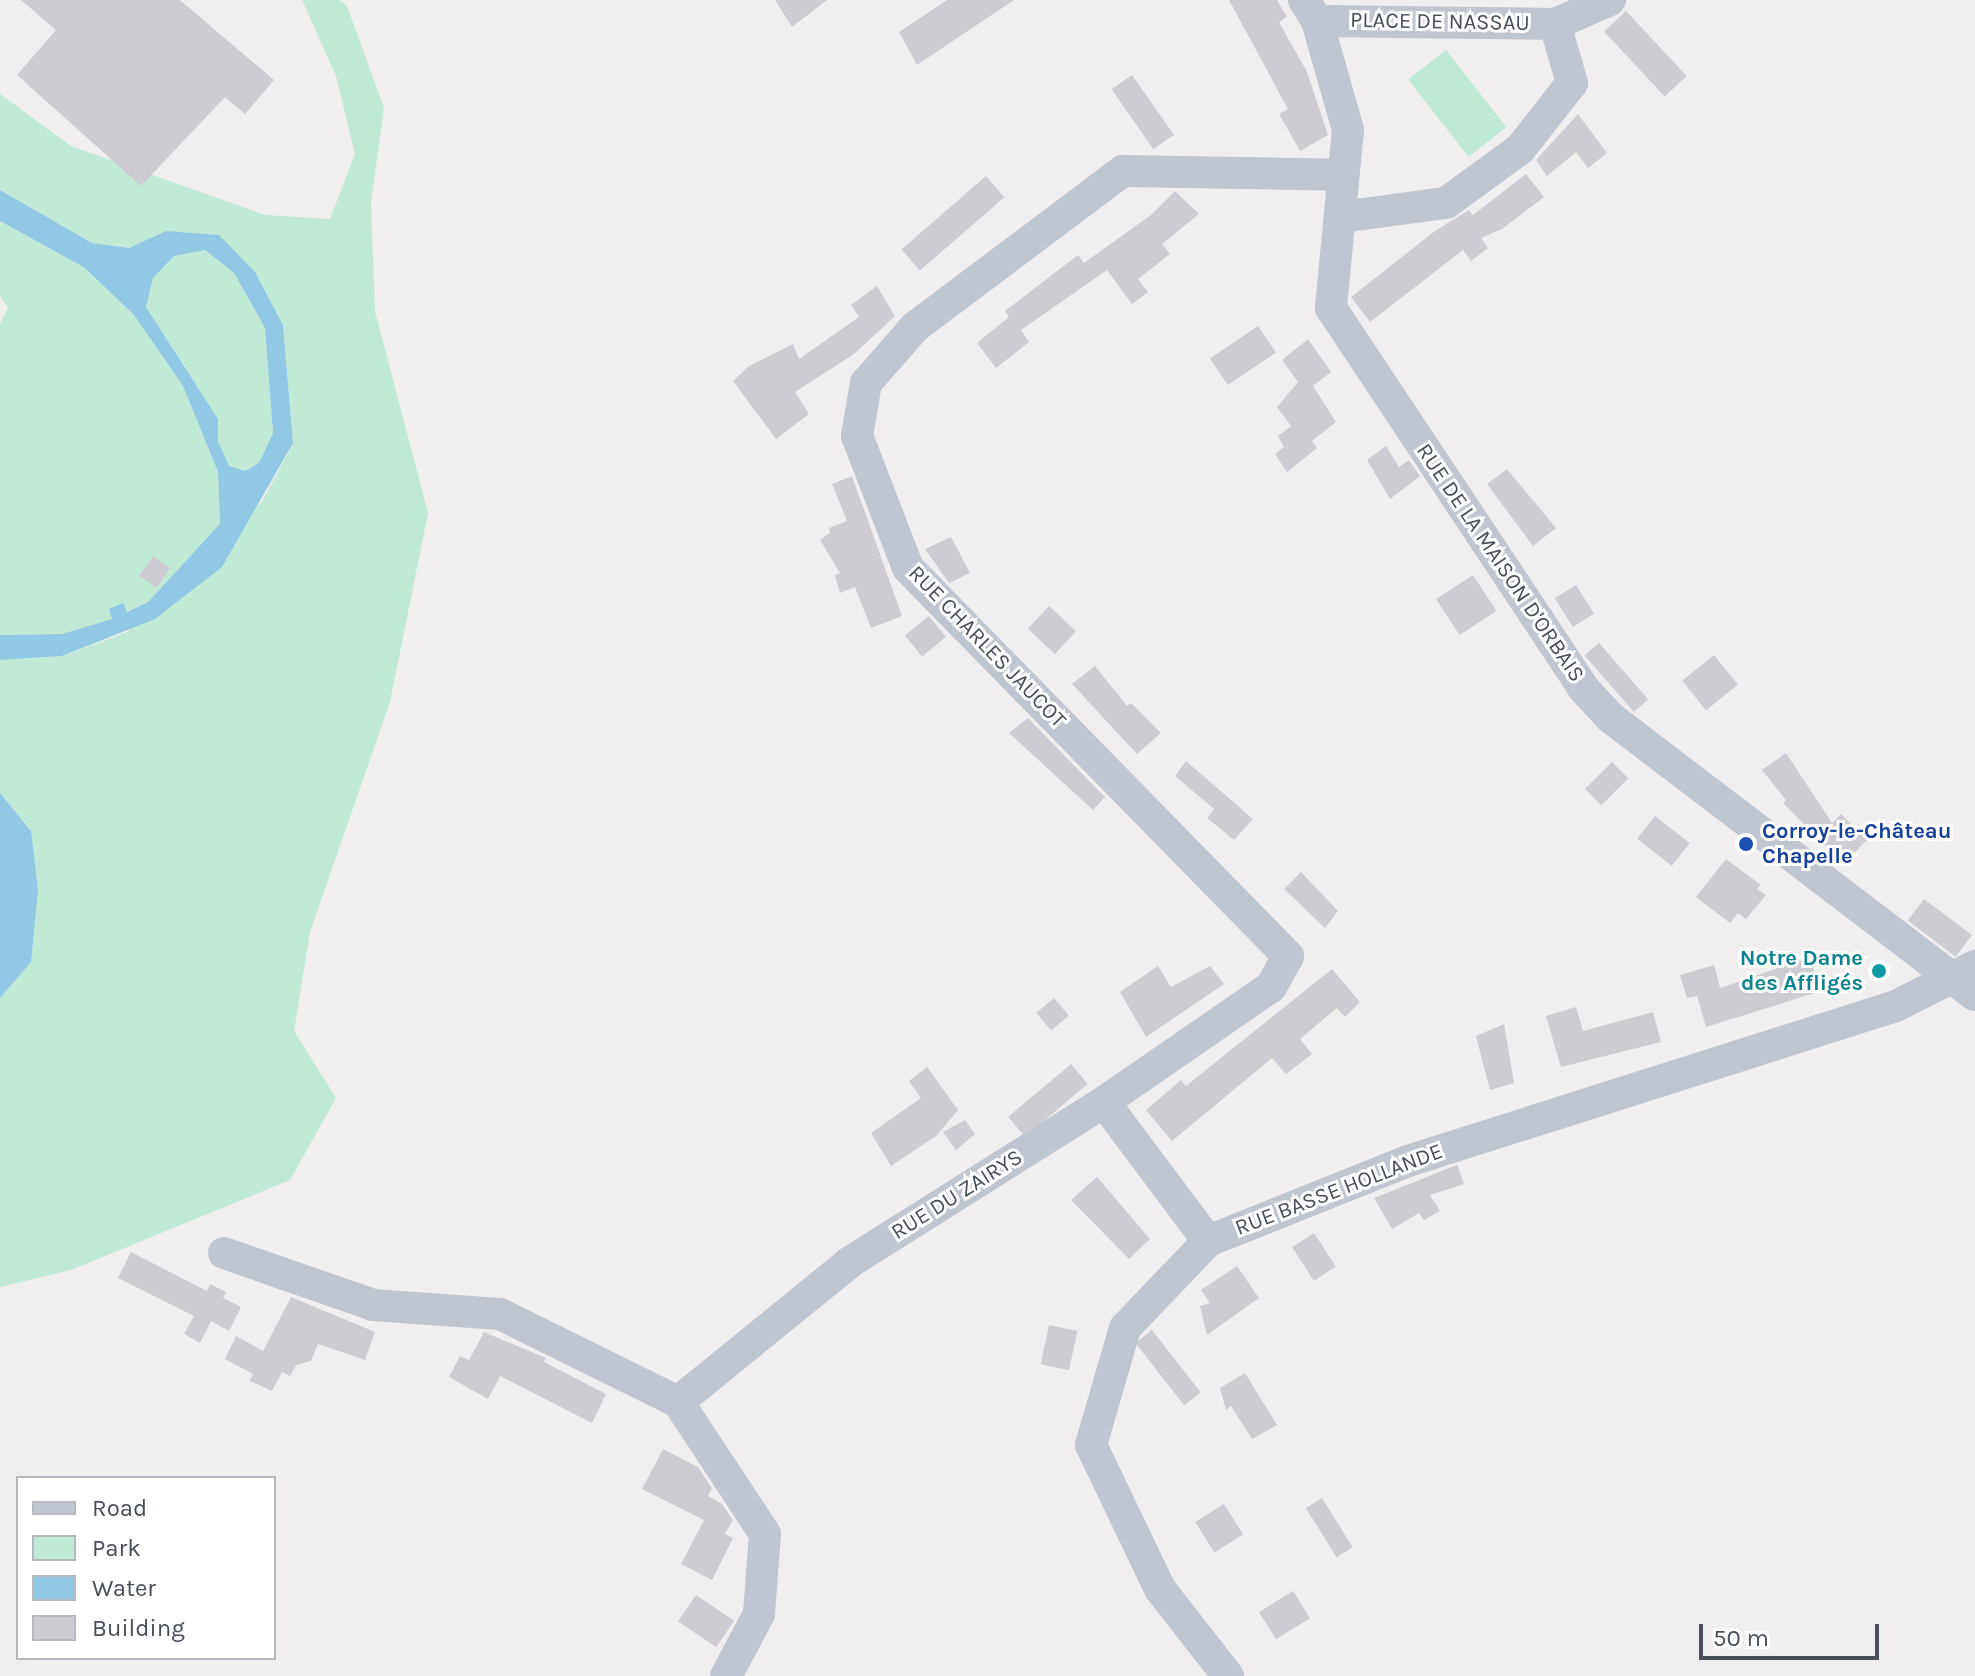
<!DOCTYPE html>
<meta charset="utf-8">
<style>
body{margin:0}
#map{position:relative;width:1975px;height:1676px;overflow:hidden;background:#f0eeee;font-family:Karla,sans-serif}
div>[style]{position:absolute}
.green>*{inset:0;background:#c0ead6;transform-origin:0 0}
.water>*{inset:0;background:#91c8e3}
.building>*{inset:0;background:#ccccd2;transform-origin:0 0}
.minor>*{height:32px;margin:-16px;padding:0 16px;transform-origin:16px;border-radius:16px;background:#c0c6cf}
.dots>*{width:22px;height:22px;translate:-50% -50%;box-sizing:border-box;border:4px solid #fff;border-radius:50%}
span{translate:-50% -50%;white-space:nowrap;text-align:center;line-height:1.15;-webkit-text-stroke:6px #fff;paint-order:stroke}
.street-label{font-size:22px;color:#484f59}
.transit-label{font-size:22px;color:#164399;font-weight:700}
.left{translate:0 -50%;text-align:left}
.culture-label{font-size:22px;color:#0d838f;font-weight:700}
.right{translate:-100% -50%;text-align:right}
.legend{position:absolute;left:16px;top:1476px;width:260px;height:184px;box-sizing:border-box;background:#fff;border:2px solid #b6b9bd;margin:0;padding:10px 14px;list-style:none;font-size:24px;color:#484f59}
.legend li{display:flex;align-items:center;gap:16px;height:40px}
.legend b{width:40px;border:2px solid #b6b9bd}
.scale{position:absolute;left:1699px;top:1624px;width:180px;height:36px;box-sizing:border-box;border:4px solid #484f59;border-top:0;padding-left:10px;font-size:24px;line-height:28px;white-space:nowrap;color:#484f59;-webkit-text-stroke:6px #fff;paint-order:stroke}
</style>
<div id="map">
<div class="green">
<div style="clip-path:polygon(302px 0,339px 0,347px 6px,384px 108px,371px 202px,375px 311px,428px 513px,390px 702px,310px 932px,294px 1031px,336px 1098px,290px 1180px,71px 1270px,0 1287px,0 998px,31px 961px,31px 831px,0 793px,0 660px,62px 656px,127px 632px,262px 502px,293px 443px,283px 325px,255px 272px,166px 231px,129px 248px,92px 243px,0 190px,0 94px,71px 146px,265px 215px,330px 219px,355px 154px,336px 76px)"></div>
<div style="left:1446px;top:50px;width:98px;height:48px;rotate:52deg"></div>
<div style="clip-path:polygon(0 221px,85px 268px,134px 315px,183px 386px,218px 472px,220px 525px,148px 602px,126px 612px,123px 603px,113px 619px,62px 634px,0 635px,0 324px,8px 308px,0 296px)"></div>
<div style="clip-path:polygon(205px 250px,234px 273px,265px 328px,273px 433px,259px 463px,245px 471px,229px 467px,218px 441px,218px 419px,146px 307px,153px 278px,174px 256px)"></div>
</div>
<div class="water">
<div style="clip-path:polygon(evenodd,0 190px,92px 243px,129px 248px,166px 231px,219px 235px,255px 272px,283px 325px,293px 443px,222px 567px,155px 619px,62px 656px,0 660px,0 635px,62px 634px,112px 619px,109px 609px,123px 603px,127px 612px,148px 602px,220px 524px,218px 472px,183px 386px,134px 315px,85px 268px,0 221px,0 190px,205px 250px,234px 273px,265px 328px,273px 433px,259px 463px,245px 471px,229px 466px,218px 441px,218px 419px,146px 307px,153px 278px,174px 256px,205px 250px)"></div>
<div style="clip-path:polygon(0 793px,31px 831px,38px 890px,31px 962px,0 998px)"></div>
</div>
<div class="building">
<div style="clip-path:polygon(21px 0,180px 0,274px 80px,245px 114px,225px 97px,141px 186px,17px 75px,56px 30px)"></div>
<div style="clip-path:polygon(775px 0,827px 0,792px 27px)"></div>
<div style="clip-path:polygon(947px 0,1014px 0,917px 65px,899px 32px)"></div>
<div style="clip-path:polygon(1229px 0,1277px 0,1287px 17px,1279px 22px,1307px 72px,1328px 135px,1300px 151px,1279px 114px,1288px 109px)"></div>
<div style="left:1626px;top:11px;width:89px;height:30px;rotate:47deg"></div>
<div style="left:1132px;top:75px;width:73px;height:25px;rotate:55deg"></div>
<div style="clip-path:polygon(1578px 114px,1607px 153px,1588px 168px,1576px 152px,1547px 176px,1536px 160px)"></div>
<div style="clip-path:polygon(1526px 174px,1544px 197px,1502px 229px,1481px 238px,1488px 248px,1471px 261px,1463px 250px,1370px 322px,1351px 297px,1435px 231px,1469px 210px,1473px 215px)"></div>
<div style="left:986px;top:176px;width:28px;height:112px;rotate:49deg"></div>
<div style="clip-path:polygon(1175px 191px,1199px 214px,1162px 244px,1170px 254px,1138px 279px,1148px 292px,1132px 304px,1107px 270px,1021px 330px,1029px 342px,996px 368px,977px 343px,1009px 317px,1005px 311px,1078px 255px,1084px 263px,1151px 215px)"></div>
<div style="clip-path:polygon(877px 286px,895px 316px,854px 354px,795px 392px,809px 414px,776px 439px,733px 381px,749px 366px,793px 344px,799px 359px,859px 317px,851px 305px)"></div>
<div style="left:1258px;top:326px;width:32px;height:58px;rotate:56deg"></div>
<div style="clip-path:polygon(1308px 339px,1331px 372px,1313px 386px,1336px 422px,1312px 441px,1317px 448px,1287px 472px,1275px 454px,1284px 447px,1278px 436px,1291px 426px,1277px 407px,1298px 382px,1282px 360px)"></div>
<div style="clip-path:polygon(1386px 446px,1399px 467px,1409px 460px,1420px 476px,1390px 499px,1367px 460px)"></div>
<div style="clip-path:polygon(1507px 469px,1556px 528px,1533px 546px,1487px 484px)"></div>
<div style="clip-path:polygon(852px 476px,902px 616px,871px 628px,855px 587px,840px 593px,835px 575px,840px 573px,820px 540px,830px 533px,829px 528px,847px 521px,832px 484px)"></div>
<div style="clip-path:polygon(951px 537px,970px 573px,949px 583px,925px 549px)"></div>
<div style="left:153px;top:556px;width:21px;height:24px;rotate:35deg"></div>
<div style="left:1473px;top:575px;width:43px;height:44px;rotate:57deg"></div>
<div style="left:1576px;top:585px;width:34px;height:25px;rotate:58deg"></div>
<div style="left:1049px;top:606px;width:37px;height:31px;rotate:43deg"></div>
<div style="left:929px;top:616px;width:27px;height:31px;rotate:51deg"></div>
<div style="left:1599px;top:643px;width:75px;height:19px;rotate:49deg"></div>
<div style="left:1714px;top:655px;width:38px;height:41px;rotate:51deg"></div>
<div style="clip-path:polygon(1095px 666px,1127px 706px,1131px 703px,1161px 733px,1137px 754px,1072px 684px)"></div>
<div style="clip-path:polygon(1028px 718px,1105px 797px,1093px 810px,1009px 733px)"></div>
<div style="clip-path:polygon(1786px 753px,1832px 823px,1841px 814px,1867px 840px,1843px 864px,1783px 803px,1786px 800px,1762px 770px)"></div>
<div style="clip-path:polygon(1186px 761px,1253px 819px,1234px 840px,1207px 818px,1214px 809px,1175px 776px)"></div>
<div style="left:1612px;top:762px;width:23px;height:38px;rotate:45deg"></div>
<div style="left:1655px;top:816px;width:44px;height:29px;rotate:38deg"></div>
<div style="clip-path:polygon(1726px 859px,1761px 885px,1757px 889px,1766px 895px,1746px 919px,1738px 913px,1730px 923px,1696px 897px)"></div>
<div style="clip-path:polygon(1301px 872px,1338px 911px,1325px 928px,1284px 889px)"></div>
<div style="left:1924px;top:899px;width:60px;height:27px;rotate:37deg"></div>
<div style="clip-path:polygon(1811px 957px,1818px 992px,1706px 1027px,1697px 996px,1687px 998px,1680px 975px,1714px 965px,1720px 988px)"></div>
<div style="clip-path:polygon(1158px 966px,1171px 987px,1210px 966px,1224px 984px,1146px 1037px,1120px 992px)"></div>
<div style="clip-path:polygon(1332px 969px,1360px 1002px,1345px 1017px,1337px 1008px,1300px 1039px,1312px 1054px,1286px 1074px,1272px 1058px,1172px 1141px,1146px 1110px,1181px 1080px,1186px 1086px)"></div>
<div style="left:1054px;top:998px;width:23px;height:23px;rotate:50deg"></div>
<div style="clip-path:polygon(1576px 1007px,1583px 1031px,1653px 1012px,1661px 1042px,1561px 1067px,1546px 1016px)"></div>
<div style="clip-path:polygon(1504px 1024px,1514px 1083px,1490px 1090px,1476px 1036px)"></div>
<div style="left:1071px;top:1064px;width:26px;height:82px;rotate:50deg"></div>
<div style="clip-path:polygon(927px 1067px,958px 1110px,936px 1136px,891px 1166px,871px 1133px,921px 1098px,909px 1081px)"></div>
<div style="clip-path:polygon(965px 1120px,975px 1134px,956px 1150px,943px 1132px)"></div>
<div style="clip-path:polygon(1457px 1165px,1464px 1184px,1430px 1195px,1440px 1211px,1424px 1220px,1419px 1213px,1392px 1229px,1374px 1198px)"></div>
<div style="clip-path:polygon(1097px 1177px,1150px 1239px,1129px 1259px,1071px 1200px)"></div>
<div style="left:1314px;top:1233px;width:40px;height:26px;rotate:57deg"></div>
<div style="clip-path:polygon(131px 1252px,207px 1291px,210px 1284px,226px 1292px,223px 1298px,241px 1307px,229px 1331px,211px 1321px,200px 1343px,184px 1334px,194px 1316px,118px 1278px)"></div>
<div style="clip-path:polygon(1237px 1266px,1259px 1298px,1207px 1335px,1200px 1306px,1210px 1303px,1201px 1290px)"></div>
<div style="clip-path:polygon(291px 1297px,375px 1332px,365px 1360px,318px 1344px,311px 1361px,296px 1365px,290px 1376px,282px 1372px,272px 1391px,250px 1381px,253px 1374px,225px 1359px,236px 1336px,263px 1351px)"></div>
<div style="left:1049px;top:1325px;width:29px;height:40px;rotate:12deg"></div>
<div style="left:1152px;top:1330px;width:79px;height:21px;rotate:52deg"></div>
<div style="clip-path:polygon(484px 1332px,546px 1358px,544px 1362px,606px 1394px,592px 1423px,500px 1376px,488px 1399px,449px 1377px,460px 1356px,469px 1360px)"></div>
<div style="clip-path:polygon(1245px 1373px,1277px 1425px,1252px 1439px,1231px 1406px,1226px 1410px,1220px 1388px)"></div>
<div style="clip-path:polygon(663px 1449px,698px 1467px,712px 1488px,708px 1496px,722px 1504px,733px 1520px,725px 1534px,733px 1538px,712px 1580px,681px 1564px,704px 1520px,642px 1489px)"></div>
<div style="left:1322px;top:1498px;width:58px;height:19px;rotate:58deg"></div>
<div style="left:1224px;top:1504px;width:36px;height:34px;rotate:58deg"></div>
<div style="left:1293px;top:1591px;width:32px;height:40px;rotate:58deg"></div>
<div style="left:696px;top:1595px;width:46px;height:32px;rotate:34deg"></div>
</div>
<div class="minor">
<div style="left:1304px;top:0;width:25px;rotate:58deg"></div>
<div style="left:1317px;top:21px;width:113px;rotate:74.1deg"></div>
<div style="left:1348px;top:130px;width:179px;rotate:95.5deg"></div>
<div style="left:1331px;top:308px;width:456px;rotate:56.4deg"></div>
<div style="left:1583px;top:688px;width:41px;rotate:47deg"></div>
<div style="left:1611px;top:718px;width:457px;rotate:37.3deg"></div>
<div style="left:1317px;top:21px;width:238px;rotate:0.7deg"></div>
<div style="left:1555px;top:24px;width:60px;rotate:-23.6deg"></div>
<div style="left:1341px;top:217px;width:106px;rotate:-7.6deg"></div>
<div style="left:1446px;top:203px;width:92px;rotate:-36.1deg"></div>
<div style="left:1520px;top:149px;width:84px;rotate:-51.8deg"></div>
<div style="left:1572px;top:83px;width:61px;rotate:-106.1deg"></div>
<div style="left:1104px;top:1102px;width:174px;rotate:53.2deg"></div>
<div style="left:224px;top:1253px;width:158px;rotate:19.2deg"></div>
<div style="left:373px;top:1305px;width:127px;rotate:4.1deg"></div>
<div style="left:500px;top:1314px;width:199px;rotate:26.3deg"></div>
<div style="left:678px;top:1402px;width:222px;rotate:-39.1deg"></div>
<div style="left:850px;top:1262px;width:300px;rotate:-32.2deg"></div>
<div style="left:1104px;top:1102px;width:203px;rotate:-34.6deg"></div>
<div style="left:1271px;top:987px;width:35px;rotate:-61deg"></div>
<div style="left:1288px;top:956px;width:543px;rotate:-134.4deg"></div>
<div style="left:908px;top:568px;width:142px;rotate:-111.1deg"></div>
<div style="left:857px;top:436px;width:54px;rotate:-80.4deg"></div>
<div style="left:866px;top:383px;width:74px;rotate:-48.8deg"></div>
<div style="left:915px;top:327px;width:260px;rotate:-36.9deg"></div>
<div style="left:1123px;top:171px;width:220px;rotate:1deg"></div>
<div style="left:678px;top:1402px;width:158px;rotate:56.6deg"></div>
<div style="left:765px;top:1534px;width:80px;rotate:94.3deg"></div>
<div style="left:759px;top:1614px;width:70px;rotate:118deg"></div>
<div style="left:1228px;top:1676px;width:110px;rotate:-128deg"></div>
<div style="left:1160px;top:1589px;width:160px;rotate:-115.6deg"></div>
<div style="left:1091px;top:1445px;width:122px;rotate:-73.8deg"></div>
<div style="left:1125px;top:1328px;width:120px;rotate:-46.3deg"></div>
<div style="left:1208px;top:1241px;width:215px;rotate:-21.8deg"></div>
<div style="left:1408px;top:1161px;width:512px;rotate:-17.62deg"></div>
<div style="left:1896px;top:1006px;width:89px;rotate:-26.9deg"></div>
</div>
<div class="dots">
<div style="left:1746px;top:844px;background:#1a4fb4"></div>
<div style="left:1879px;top:971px;background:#0f9aa8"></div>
</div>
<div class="street-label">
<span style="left:1440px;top:22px;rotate:1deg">PLACE DE NASSAU</span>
<span style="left:1500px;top:563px;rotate:56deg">RUE DE LA MAISON D'ORBAIS</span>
<span style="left:987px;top:647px;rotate:46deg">RUE CHARLES JAUCOT</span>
<span style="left:1339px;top:1190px;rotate:-21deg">RUE BASSE HOLLANDE</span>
<span style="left:957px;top:1195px;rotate:-32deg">RUE DU ZAIRYS</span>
</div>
<div class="transit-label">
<span class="left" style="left:1762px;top:844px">Corroy-le-Château<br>Chapelle</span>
</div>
<div class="culture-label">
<span class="right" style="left:1863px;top:971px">Notre Dame<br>des Affligés</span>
</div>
<ul class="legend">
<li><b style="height:10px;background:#c0c6cf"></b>Road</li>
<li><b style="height:22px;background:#c0ead6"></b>Park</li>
<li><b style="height:22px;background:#91c8e3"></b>Water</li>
<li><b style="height:22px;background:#ccccd2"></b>Building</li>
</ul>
<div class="scale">50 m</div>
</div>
